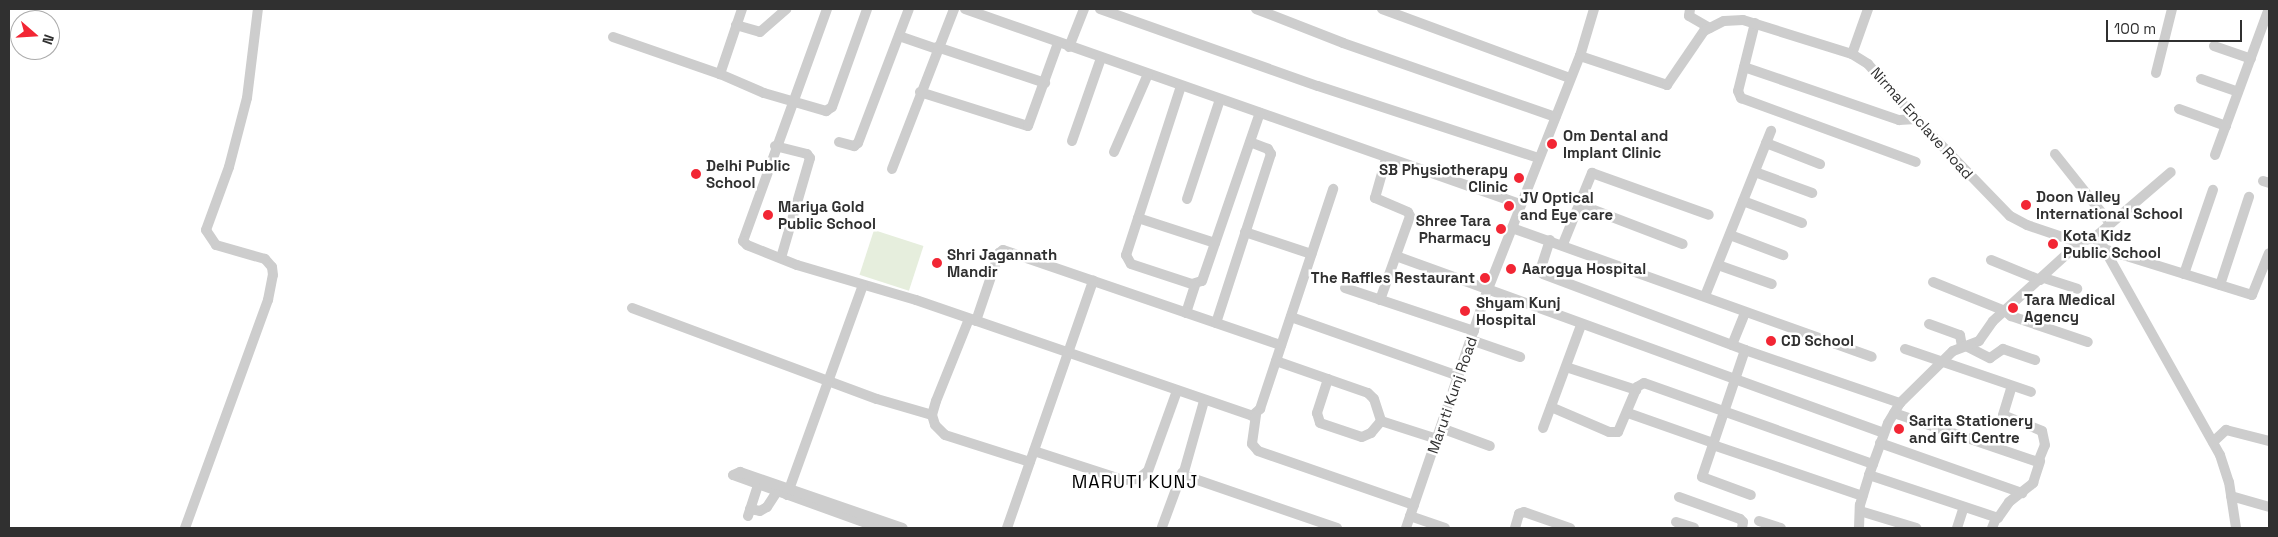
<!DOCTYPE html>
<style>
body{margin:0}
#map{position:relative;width:2278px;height:537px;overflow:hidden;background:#fff;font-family:"Space Grotesk",sans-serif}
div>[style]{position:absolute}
.green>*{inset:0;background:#e6eedd;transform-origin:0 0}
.minor>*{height:10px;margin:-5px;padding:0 5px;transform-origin:5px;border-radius:5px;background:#cdcdcd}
.dots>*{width:14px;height:14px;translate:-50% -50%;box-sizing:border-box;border:2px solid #fff;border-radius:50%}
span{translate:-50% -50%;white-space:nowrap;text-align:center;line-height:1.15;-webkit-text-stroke:5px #fff;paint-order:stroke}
.street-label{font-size:15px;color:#303030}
.poi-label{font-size:15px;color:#303030;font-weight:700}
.left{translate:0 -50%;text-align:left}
.right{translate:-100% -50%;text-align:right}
.quarter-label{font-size:18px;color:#000;letter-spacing:1px}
.frame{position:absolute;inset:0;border:10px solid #303030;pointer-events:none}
.north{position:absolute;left:10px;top:10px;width:50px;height:50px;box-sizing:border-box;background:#fff;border:1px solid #acacac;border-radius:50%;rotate:109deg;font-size:14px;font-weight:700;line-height:20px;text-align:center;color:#303030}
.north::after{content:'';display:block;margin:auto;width:18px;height:22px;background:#f22634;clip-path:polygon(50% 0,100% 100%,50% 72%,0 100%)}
.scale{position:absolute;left:2106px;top:20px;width:136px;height:22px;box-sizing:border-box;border:2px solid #303030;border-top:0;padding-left:6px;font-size:15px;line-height:18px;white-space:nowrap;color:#303030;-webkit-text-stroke:4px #fff;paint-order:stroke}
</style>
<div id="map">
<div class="green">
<div style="left:874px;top:230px;width:52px;height:47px;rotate:18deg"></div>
</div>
<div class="minor">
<div style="left:742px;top:9px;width:69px;rotate:108.7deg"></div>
<div style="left:720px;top:74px;width:48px;rotate:23.4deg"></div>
<div style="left:764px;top:93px;width:65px;rotate:16.2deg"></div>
<div style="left:826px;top:111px;width:7px;rotate:-34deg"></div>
<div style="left:832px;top:107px;width:104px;rotate:-70.3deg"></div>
<div style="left:827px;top:9px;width:247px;rotate:109.9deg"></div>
<div style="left:743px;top:241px;width:6px;rotate:45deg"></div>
<div style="left:747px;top:245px;width:54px;rotate:21.8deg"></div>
<div style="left:797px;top:265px;width:124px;rotate:16.4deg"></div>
<div style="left:916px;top:300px;width:355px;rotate:19deg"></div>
<div style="left:1252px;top:416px;width:11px;rotate:-41deg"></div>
<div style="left:1260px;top:409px;width:232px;rotate:-71.6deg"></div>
<div style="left:965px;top:9px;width:588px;rotate:19.36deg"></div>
<div style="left:1100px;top:9px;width:231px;rotate:19.5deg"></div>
<div style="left:1318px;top:86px;width:231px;rotate:18.1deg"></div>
<div style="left:1256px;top:9px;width:93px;rotate:21.3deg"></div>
<div style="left:1343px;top:43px;width:225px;rotate:19.2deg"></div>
<div style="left:1382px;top:9px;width:200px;rotate:20.2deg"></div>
<div style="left:1690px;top:9px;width:7px;rotate:98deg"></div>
<div style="left:1689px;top:16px;width:24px;rotate:30deg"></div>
<div style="left:1755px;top:23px;width:70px;rotate:104deg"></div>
<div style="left:1738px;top:91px;width:8px;rotate:67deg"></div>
<div style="left:1741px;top:98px;width:186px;rotate:20.1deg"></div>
<div style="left:736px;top:25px;width:25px;rotate:16deg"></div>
<div style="left:760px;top:32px;width:35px;rotate:-41deg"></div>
<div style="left:899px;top:36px;width:40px;rotate:18.9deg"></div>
<div style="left:613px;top:37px;width:113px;rotate:19.1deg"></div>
<div style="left:2214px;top:46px;width:39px;rotate:19deg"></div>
<div style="left:937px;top:47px;width:114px;rotate:18.4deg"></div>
<div style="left:1069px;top:47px;width:41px;rotate:-68.5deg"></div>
<div style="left:1852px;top:54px;width:48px;rotate:-70.4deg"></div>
<div style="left:1580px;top:56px;width:92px;rotate:18.4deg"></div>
<div style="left:1667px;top:85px;width:65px;rotate:-55.6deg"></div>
<div style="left:1704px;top:31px;width:22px;rotate:-27deg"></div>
<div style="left:1724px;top:21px;width:19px;rotate:-3deg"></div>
<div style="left:1743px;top:20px;width:114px;rotate:17.3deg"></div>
<div style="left:1852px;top:54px;width:19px;rotate:32deg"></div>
<div style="left:1868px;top:64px;width:73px;rotate:48.9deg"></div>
<div style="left:1916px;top:119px;width:135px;rotate:45.9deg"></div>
<div style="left:2010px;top:216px;width:19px;rotate:28deg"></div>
<div style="left:2027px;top:225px;width:53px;rotate:18.8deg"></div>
<div style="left:2077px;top:242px;width:17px;rotate:-13deg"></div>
<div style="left:2094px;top:238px;width:9px;rotate:36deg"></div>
<div style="left:2101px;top:243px;width:243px;rotate:60.7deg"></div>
<div style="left:2220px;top:455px;width:28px;rotate:72deg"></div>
<div style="left:2229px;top:482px;width:47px;rotate:81.3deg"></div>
<div style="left:1744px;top:67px;width:164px;rotate:18.9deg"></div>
<div style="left:1899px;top:120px;width:17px;rotate:-3deg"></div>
<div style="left:2156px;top:73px;width:66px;rotate:-76deg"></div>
<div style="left:2201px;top:79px;width:39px;rotate:19deg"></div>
<div style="left:1181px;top:86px;width:178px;rotate:108deg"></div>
<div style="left:1126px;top:255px;width:10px;rotate:61deg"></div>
<div style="left:1131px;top:264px;width:64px;rotate:18.2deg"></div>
<div style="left:1192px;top:284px;width:10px;rotate:-17deg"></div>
<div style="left:1202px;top:281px;width:178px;rotate:-71deg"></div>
<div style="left:920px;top:92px;width:113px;rotate:17.5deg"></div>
<div style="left:1028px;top:126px;width:88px;rotate:-70.1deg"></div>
<div style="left:2179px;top:109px;width:50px;rotate:19.9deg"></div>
<div style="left:1072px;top:141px;width:88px;rotate:-70.7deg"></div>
<div style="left:839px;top:142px;width:16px;rotate:15deg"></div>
<div style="left:854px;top:146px;width:5px;rotate:-37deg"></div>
<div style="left:858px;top:143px;width:143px;rotate:-69.2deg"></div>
<div style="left:1766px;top:143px;width:58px;rotate:21.3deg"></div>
<div style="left:775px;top:146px;width:33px;rotate:14deg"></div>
<div style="left:807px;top:154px;width:5px;rotate:53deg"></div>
<div style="left:810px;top:158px;width:104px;rotate:106.2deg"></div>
<div style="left:1114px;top:152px;width:85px;rotate:-66.4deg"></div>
<div style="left:2055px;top:154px;width:87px;rotate:51.5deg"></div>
<div style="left:2215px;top:155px;width:153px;rotate:-69.8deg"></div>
<div style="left:892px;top:169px;width:172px;rotate:-68.8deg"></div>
<div style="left:1755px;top:172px;width:61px;rotate:20.2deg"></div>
<div style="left:2263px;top:181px;width:6px;rotate:18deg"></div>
<div style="left:1187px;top:199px;width:105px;rotate:-71.7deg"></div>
<div style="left:1743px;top:201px;width:63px;rotate:20.4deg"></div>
<div style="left:1578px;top:204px;width:112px;rotate:20.9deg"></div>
<div style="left:1138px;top:218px;width:81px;rotate:18deg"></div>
<div style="left:1512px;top:228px;width:382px;rotate:19.7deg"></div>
<div style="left:1245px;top:232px;width:70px;rotate:18.4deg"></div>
<div style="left:1730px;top:235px;width:57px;rotate:20.7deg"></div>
<div style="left:2094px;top:238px;width:101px;rotate:-40.6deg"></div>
<div style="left:1550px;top:240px;width:33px;rotate:108deg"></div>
<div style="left:1540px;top:271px;width:4px;rotate:45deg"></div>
<div style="left:1543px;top:274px;width:216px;rotate:20.6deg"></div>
<div style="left:1745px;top:350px;width:164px;rotate:18.9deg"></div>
<div style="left:1563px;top:244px;width:77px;rotate:-67.8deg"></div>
<div style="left:1592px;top:173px;width:124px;rotate:19.7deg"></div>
<div style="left:2104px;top:249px;width:155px;rotate:17.3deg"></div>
<div style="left:2252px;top:295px;width:45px;rotate:-68deg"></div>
<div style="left:1396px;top:256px;width:519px;rotate:19.94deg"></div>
<div style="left:1991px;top:260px;width:53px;rotate:22.2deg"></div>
<div style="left:1718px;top:265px;width:57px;rotate:19.4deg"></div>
<div style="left:2184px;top:274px;width:89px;rotate:-71deg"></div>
<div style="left:2044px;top:278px;width:35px;rotate:18deg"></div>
<div style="left:1933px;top:282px;width:78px;rotate:21.9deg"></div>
<div style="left:2005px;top:311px;width:8px;rotate:40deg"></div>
<div style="left:2011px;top:316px;width:81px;rotate:18.7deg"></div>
<div style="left:2220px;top:285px;width:93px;rotate:-71.8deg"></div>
<div style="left:1345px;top:288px;width:136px;rotate:18.4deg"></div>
<div style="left:1705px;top:296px;width:178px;rotate:-68.2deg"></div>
<div style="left:1380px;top:300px;width:89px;rotate:-70.3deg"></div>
<div style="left:1410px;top:216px;width:4px;rotate:-117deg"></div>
<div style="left:1408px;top:212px;width:36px;rotate:-157deg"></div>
<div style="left:1375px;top:198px;width:41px;rotate:-74.2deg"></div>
<div style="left:632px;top:308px;width:261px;rotate:20.4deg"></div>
<div style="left:877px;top:399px;width:57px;rotate:16.2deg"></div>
<div style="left:1186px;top:313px;width:29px;rotate:-72deg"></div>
<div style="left:1291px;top:317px;width:178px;rotate:19.4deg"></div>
<div style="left:969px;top:319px;width:88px;rotate:111.9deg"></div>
<div style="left:936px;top:401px;width:15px;rotate:106deg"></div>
<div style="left:932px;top:415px;width:10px;rotate:73deg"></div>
<div style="left:935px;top:425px;width:14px;rotate:45deg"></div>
<div style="left:945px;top:435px;width:89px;rotate:17.6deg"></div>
<div style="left:976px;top:321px;width:72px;rotate:-71.3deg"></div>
<div style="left:999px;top:253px;width:5px;rotate:-37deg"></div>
<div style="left:1003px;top:250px;width:294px;rotate:18.9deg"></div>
<div style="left:1216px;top:323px;width:178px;rotate:-72deg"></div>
<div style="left:1271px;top:154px;width:6px;rotate:-121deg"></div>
<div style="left:1268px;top:149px;width:19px;rotate:-159deg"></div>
<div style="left:1929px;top:324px;width:33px;rotate:20deg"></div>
<div style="left:1960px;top:335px;width:11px;rotate:80deg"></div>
<div style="left:1471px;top:340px;width:52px;rotate:19.1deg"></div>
<div style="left:1732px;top:345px;width:35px;rotate:-68deg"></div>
<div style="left:1966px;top:346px;width:27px;rotate:27deg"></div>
<div style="left:1990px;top:358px;width:16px;rotate:-35deg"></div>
<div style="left:2003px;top:349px;width:34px;rotate:19deg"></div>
<div style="left:1905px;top:349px;width:133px;rotate:18.8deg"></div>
<div style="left:1745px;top:350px;width:134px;rotate:108.7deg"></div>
<div style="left:1702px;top:477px;width:52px;rotate:20.2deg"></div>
<div style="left:1276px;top:361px;width:97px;rotate:19.2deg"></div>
<div style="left:1368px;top:393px;width:8px;rotate:45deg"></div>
<div style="left:1374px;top:399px;width:23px;rotate:72deg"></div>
<div style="left:1381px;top:421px;width:59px;rotate:17.8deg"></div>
<div style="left:1566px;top:367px;width:74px;rotate:18.2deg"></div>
<div style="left:1328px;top:379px;width:36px;rotate:108deg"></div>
<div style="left:1317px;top:413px;width:10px;rotate:73deg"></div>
<div style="left:1320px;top:423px;width:44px;rotate:18.4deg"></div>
<div style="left:1362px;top:437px;width:10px;rotate:-24deg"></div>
<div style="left:1371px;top:433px;width:16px;rotate:-50deg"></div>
<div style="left:1204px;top:401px;width:77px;rotate:105.8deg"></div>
<div style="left:1183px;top:475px;width:163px;rotate:19deg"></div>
<div style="left:1551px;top:407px;width:63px;rotate:23.3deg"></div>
<div style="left:1609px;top:432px;width:9px"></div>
<div style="left:1618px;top:432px;width:49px;rotate:-67.1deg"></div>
<div style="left:1637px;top:387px;width:8px;rotate:-30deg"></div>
<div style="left:1644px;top:383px;width:243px;rotate:19.5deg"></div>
<div style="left:1628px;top:413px;width:90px;rotate:19.4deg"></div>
<div style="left:1894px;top:413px;width:152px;rotate:18.8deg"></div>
<div style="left:2038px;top:462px;width:18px;rotate:-68deg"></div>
<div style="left:2045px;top:445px;width:14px;rotate:-102deg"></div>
<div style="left:2042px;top:431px;width:42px;rotate:-157.7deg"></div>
<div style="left:2003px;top:415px;width:30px;rotate:-73deg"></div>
<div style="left:1256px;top:415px;width:29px;rotate:98deg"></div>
<div style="left:1252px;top:444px;width:9px;rotate:49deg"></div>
<div style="left:1258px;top:451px;width:165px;rotate:19.1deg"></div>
<div style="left:1441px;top:428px;width:52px;rotate:20.2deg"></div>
<div style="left:1543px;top:428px;width:110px;rotate:-69.7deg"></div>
<div style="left:2213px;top:442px;width:18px;rotate:-43deg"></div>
<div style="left:2226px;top:430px;width:44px;rotate:14.3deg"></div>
<div style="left:1880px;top:443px;width:151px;rotate:19.4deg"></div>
<div style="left:1713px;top:445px;width:158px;rotate:18.8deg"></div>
<div style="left:1034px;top:451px;width:94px;rotate:18deg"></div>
<div style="left:1123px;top:480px;width:15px;rotate:-4deg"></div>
<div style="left:1138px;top:479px;width:13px;rotate:-39deg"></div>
<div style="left:1148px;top:471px;width:85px;rotate:-70.1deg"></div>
<div style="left:1869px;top:475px;width:136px;rotate:18.4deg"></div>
<div style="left:1998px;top:518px;width:19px;rotate:-55deg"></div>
<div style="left:2009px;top:502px;width:31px;rotate:-38deg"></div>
<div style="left:2033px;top:483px;width:23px;rotate:-72deg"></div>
<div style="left:787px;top:495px;width:223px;rotate:-70.1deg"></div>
<div style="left:2231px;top:496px;width:40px;rotate:16deg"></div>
<div style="left:1679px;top:497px;width:65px;rotate:19.8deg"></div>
<div style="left:1740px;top:519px;width:4px;rotate:45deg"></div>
<div style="left:1743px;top:522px;width:6px;rotate:99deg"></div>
<div style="left:750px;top:509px;width:10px;rotate:11deg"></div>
<div style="left:760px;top:511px;width:8px;rotate:-30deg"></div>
<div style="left:767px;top:507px;width:17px;rotate:-57deg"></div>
<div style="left:1860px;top:511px;width:59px;rotate:16.9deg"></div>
<div style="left:748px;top:516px;width:32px;rotate:-72deg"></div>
<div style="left:1410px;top:516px;width:37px;rotate:19deg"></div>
<div style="left:1759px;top:521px;width:23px;rotate:18deg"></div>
<div style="left:1676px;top:522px;width:19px;rotate:18deg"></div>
<div style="left:1162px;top:527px;width:58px;rotate:-69.7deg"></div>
<div style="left:185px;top:528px;width:243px;rotate:-70deg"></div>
<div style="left:268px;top:300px;width:25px;rotate:-79deg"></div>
<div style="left:273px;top:275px;width:8px;rotate:-97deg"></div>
<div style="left:272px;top:267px;width:11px;rotate:-131deg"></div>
<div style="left:265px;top:259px;width:51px;rotate:-164.1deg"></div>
<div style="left:216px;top:245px;width:18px;rotate:-124deg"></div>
<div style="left:206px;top:230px;width:67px;rotate:-69.9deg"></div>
<div style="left:229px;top:167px;width:71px;rotate:-75.4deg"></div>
<div style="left:247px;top:98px;width:90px;rotate:-83deg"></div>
<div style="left:880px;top:528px;width:156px;rotate:-160.2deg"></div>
<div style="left:733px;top:475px;width:8px;rotate:-23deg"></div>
<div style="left:740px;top:472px;width:172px;rotate:19deg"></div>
<div style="left:1007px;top:528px;width:262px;rotate:-70.8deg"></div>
<div style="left:1406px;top:528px;width:253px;rotate:-71.1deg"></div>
<div style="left:1488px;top:289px;width:251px;rotate:-68.5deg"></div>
<div style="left:1580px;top:56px;width:49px;rotate:-73.4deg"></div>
<div style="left:1515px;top:528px;width:15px;rotate:-74deg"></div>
<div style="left:1519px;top:514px;width:5px;rotate:-22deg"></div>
<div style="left:1524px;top:512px;width:49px;rotate:19.2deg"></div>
<div style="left:1859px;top:528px;width:23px;rotate:-88deg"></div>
<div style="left:1860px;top:505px;width:31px;rotate:-73deg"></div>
<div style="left:1869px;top:475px;width:55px;rotate:-69.9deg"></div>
<div style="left:1888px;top:423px;width:23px;rotate:-59deg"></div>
<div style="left:1900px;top:403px;width:74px;rotate:-44.5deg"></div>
<div style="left:1953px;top:351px;width:28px;rotate:-21deg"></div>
<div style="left:1979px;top:341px;width:24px;rotate:-55deg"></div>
<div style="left:1993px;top:321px;width:118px;rotate:-42.2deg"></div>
<div style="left:1957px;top:528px;width:22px;rotate:-72deg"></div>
<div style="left:1992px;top:528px;width:11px;rotate:-68deg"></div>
</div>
<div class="dots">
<div style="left:1552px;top:144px;background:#f22634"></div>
<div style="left:696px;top:174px;background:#f22634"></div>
<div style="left:1519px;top:178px;background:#f22634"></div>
<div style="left:2026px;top:205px;background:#f22634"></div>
<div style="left:1509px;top:206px;background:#f22634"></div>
<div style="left:768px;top:215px;background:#f22634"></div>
<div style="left:1501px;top:229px;background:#f22634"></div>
<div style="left:2053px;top:244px;background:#f22634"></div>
<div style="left:937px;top:263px;background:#f22634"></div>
<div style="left:1511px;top:269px;background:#f22634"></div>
<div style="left:1485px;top:278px;background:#f22634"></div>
<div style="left:2013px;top:308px;background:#f22634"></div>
<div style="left:1465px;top:311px;background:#f22634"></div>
<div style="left:1771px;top:341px;background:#f22634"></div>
<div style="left:1899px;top:429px;background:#f22634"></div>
</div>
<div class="street-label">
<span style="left:1922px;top:123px;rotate:48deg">Nirmal Enclave Road</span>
<span style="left:1452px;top:395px;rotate:-71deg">Maruti Kunj Road</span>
</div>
<div class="poi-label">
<span class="left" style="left:1563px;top:144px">Om Dental and<br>Implant Clinic</span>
<span class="left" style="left:706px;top:174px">Delhi Public<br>School</span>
<span class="right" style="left:1508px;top:178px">SB Physiotherapy<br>Clinic</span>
<span class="left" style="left:2036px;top:205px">Doon Valley<br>International School</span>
<span class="left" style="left:1520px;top:206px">JV Optical<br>and Eye care</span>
<span class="left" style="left:778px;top:215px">Mariya Gold<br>Public School</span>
<span class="right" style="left:1491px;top:229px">Shree Tara<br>Pharmacy</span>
<span class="left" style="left:2063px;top:244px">Kota Kidz<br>Public School</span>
<span class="left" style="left:947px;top:263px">Shri Jagannath<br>Mandir</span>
<span class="left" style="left:1522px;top:269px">Aarogya Hospital</span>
<span class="right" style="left:1475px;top:278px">The Raffles Restaurant</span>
<span class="left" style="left:2024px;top:308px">Tara Medical<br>Agency</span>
<span class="left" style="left:1476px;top:311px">Shyam Kunj<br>Hospital</span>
<span class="left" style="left:1781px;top:341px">CD School</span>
<span class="left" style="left:1909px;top:429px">Sarita Stationery<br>and Gift Centre</span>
</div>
<div class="quarter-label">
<span style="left:1135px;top:482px">MARUTI KUNJ</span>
</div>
<div class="frame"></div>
<div class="north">N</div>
<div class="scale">100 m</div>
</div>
